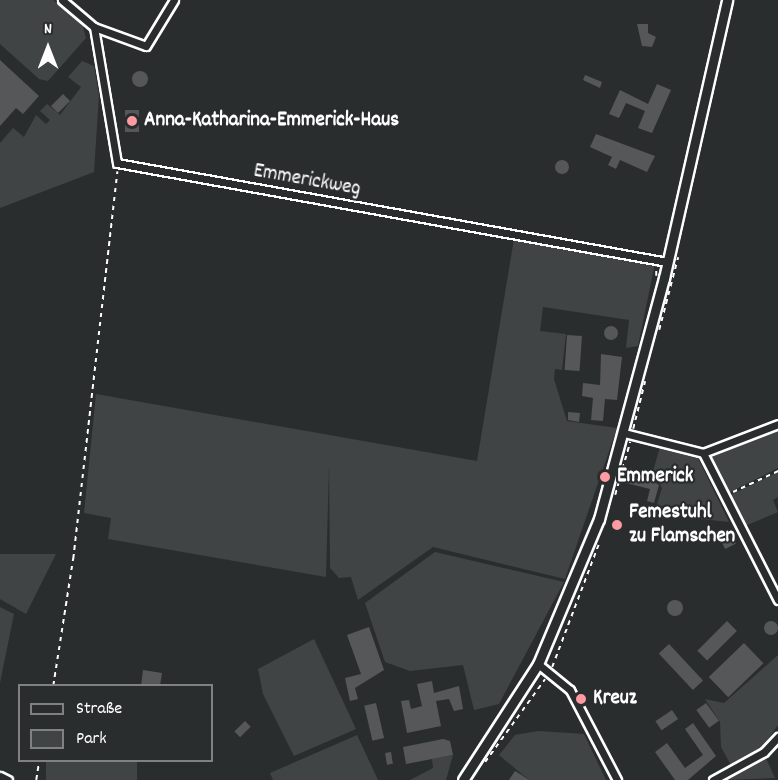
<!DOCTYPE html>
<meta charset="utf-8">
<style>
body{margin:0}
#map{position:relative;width:778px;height:780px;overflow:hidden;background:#2a2d2e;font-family:Dekko,sans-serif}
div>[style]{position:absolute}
.green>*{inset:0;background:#414445;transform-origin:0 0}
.building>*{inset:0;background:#555758;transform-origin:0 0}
.round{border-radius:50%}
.path>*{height:1.5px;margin-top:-0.75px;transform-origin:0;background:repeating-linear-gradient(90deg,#fff 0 4.5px,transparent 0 9px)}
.roads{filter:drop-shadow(2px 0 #fff) drop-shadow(-2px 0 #fff) drop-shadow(0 2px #fff) drop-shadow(0 -2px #fff)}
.street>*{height:7px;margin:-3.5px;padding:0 3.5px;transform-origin:3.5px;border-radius:3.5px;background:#2a2d2e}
.secondary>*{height:9px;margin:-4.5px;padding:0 4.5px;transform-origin:4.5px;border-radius:4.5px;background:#2a2d2e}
.dots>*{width:16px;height:16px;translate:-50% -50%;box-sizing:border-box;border:3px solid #2a2d2e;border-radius:50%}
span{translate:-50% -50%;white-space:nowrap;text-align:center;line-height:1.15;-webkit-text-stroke:4.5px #2a2d2e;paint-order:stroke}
.poi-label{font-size:21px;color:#fff;font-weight:700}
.left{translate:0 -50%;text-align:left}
.street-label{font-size:21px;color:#fff}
.legend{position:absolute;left:18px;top:684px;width:195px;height:78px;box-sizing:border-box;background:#2a2d2e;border:2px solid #7f8182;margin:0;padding:8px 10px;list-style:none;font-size:18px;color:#fff}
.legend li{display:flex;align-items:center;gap:12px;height:30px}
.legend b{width:30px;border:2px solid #7f8182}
.north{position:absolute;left:18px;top:18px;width:60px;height:60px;-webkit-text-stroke:4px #2a2d2e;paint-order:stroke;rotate:0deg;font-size:16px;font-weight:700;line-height:24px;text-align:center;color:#fff}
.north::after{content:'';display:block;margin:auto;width:21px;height:27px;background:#fff;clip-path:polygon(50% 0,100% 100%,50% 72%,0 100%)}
</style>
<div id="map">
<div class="green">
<div style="clip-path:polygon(0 0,53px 0,82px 23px,86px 38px,48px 81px,39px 79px,0 44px)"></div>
<div style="clip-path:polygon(82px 61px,94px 66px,99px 95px,94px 172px,0 208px,0 143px,13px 128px,24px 137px,36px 115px,46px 124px,50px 120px,40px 111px,47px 104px,60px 115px,81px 87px,68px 77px)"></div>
<div style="clip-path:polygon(514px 239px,655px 263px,638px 346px,626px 348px,629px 320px,543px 307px,540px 331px,566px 334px,562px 370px,555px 369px,554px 379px,567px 421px,617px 428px,565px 579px,433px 547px,358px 600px,351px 577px,339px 578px,330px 568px,329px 466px,326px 577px,108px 539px,111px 518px,84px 513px,96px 394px,477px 461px)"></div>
<div style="clip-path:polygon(778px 428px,778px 468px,728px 493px,711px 460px,714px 454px)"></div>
<div style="clip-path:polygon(660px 447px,697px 456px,729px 522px,654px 514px,662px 488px,653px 471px)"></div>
<div style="clip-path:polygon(778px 472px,778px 497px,773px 500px,778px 512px,745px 526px,729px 496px)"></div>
<div style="clip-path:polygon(435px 552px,564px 582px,499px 704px,474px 710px,463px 665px,410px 671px,385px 662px,365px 603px)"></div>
<div style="clip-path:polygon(0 554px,56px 554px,26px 614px,0 599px)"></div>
<div style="clip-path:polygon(0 607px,14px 614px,0 683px)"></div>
<div style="clip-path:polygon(314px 639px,356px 729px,294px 756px,263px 694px,258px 669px)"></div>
<div style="clip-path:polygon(778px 655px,778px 725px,761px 749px,731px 765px,721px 747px,720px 722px,705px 699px,724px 703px)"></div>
<div style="clip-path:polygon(538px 731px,584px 734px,606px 780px,529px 780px,499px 755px,515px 735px)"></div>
<div style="clip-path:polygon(357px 735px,378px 780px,273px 780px,270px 773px)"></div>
<div style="clip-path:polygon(453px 755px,446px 780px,410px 780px,433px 768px,432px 759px)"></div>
<div style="clip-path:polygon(765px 756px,775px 778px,722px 780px,728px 777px)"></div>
<div style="left:46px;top:761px;width:91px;height:19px"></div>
</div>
<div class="building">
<div style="clip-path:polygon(637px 24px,648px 24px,648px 33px,656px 37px,652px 47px,642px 46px)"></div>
<div style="clip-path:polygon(0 60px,39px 96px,23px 114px,16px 108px,0 126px)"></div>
<div class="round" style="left:132px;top:71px;width:16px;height:16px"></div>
<div style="clip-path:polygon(585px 75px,602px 82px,600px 88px,583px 80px)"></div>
<div style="clip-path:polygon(657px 84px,671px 90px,652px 133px,638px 128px,645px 111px,626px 103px,619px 118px,609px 114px,620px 90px,648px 104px)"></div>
<div style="left:63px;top:94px;width:10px;height:17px;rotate:45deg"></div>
<div style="left:125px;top:110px;width:14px;height:22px"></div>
<div style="clip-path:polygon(596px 134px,655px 156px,647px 172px,620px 160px,616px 169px,608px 165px,612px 157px,590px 147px)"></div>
<div class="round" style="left:555px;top:160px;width:14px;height:14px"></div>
<div class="round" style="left:604px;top:326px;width:14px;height:14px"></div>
<div style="left:567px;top:335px;width:15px;height:35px;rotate:4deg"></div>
<div style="clip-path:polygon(601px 354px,622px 357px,617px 400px,605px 399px,603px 421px,591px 420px,593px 398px,582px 396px,583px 383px,600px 385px)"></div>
<div style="clip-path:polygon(568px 412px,580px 413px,579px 422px,568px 420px)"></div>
<div style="clip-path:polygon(630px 468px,659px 485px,654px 503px,647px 501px,650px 489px,626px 483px)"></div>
<div style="left:730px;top:532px;width:13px;height:12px;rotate:63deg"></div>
<div class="round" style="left:667px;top:600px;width:16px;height:16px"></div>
<div style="left:727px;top:621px;width:14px;height:42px;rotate:45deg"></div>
<div class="round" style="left:764px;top:621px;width:14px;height:14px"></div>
<div style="clip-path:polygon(369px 627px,384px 670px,355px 688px,358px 699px,350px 701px,345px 678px,361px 674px,347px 635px)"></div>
<div style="left:744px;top:643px;width:28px;height:49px;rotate:46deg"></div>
<div style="left:669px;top:644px;width:50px;height:14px;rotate:47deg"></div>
<div style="clip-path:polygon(143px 670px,162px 673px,160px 686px,141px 686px)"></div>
<div style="clip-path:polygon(432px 681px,434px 693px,459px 686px,463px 709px,454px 711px,449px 699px,436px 701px,441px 726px,407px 733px,401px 701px,409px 700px,411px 709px,422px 706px,417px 684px)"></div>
<div style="left:376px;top:703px;width:36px;height:12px;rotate:77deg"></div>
<div style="left:706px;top:703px;width:22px;height:12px;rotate:54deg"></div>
<div style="left:672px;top:710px;width:11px;height:20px;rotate:56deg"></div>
<div style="left:245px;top:721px;width:8px;height:15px;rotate:45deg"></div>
<div style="clip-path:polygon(693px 723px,716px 756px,688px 780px,675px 780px,655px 752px,667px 743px,685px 768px,703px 755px,685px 729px)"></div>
<div style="clip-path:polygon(443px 739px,450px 741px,453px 755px,406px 764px,403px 747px)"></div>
<div style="left:391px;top:752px;width:12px;height:6px;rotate:81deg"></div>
<div style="clip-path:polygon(515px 771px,520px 774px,529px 780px,509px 780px)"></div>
</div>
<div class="path">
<div style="left:656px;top:276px;width:9px;rotate:-90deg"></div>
<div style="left:659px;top:330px;width:75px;rotate:-75.4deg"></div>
<div style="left:633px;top:429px;width:49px;rotate:-76deg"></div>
<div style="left:733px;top:492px;width:50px;rotate:-25deg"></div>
<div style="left:615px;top:495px;width:55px;rotate:-74.2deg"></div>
<div style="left:552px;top:667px;width:133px;rotate:-69.2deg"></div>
<div style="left:53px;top:686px;width:129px;rotate:-81.1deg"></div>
<div style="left:73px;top:559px;width:390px;rotate:-83.5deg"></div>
<div style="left:485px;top:762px;width:102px;rotate:-54.1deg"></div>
<div style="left:36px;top:780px;width:20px;rotate:-81deg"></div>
</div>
<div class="roads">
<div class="street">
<div style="left:62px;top:0;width:42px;rotate:40.2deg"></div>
<div style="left:94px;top:27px;width:138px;rotate:80.4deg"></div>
<div style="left:117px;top:163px;width:559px;rotate:10.2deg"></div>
<div style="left:94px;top:27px;width:55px;rotate:20.1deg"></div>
<div style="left:146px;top:46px;width:54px;rotate:-58.7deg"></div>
<div style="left:624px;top:433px;width:81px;rotate:14.2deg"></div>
<div style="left:703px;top:453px;width:165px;rotate:63deg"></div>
<div style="left:703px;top:453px;width:80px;rotate:-21.1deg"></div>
<div style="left:538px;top:664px;width:41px;rotate:39.1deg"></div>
<div style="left:570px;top:690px;width:102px;rotate:62.4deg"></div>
<div style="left:0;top:776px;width:9px;rotate:27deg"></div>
<div style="left:713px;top:780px;width:58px;rotate:-28.8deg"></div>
<div style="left:764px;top:752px;width:21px;rotate:-47deg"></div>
</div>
<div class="secondary">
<div style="left:463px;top:780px;width:138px;rotate:-57.1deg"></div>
<div style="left:538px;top:664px;width:157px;rotate:-67.2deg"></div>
<div style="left:599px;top:519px;width:250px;rotate:-74.9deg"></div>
<div style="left:664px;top:278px;width:285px;rotate:-77.2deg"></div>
</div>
</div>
<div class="dots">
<div style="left:132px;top:121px;background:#ff9aa2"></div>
<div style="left:605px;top:477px;background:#ff9aa2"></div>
<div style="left:617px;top:525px;background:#ff9aa2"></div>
<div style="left:581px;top:699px;background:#ff9aa2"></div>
</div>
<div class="poi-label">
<span class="left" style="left:144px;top:121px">Anna-Katharina-Emmerick-Haus</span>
<span class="left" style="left:617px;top:477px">Emmerick</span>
<span class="left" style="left:629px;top:525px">Femestuhl<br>zu Flamschen</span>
<span class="left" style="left:593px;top:699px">Kreuz</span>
</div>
<div class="street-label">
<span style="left:307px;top:181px;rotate:10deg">Emmerickweg</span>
</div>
<ul class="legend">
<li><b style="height:8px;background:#2a2d2e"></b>Straße</li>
<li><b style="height:16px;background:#414445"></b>Park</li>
</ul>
<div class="north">N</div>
</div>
